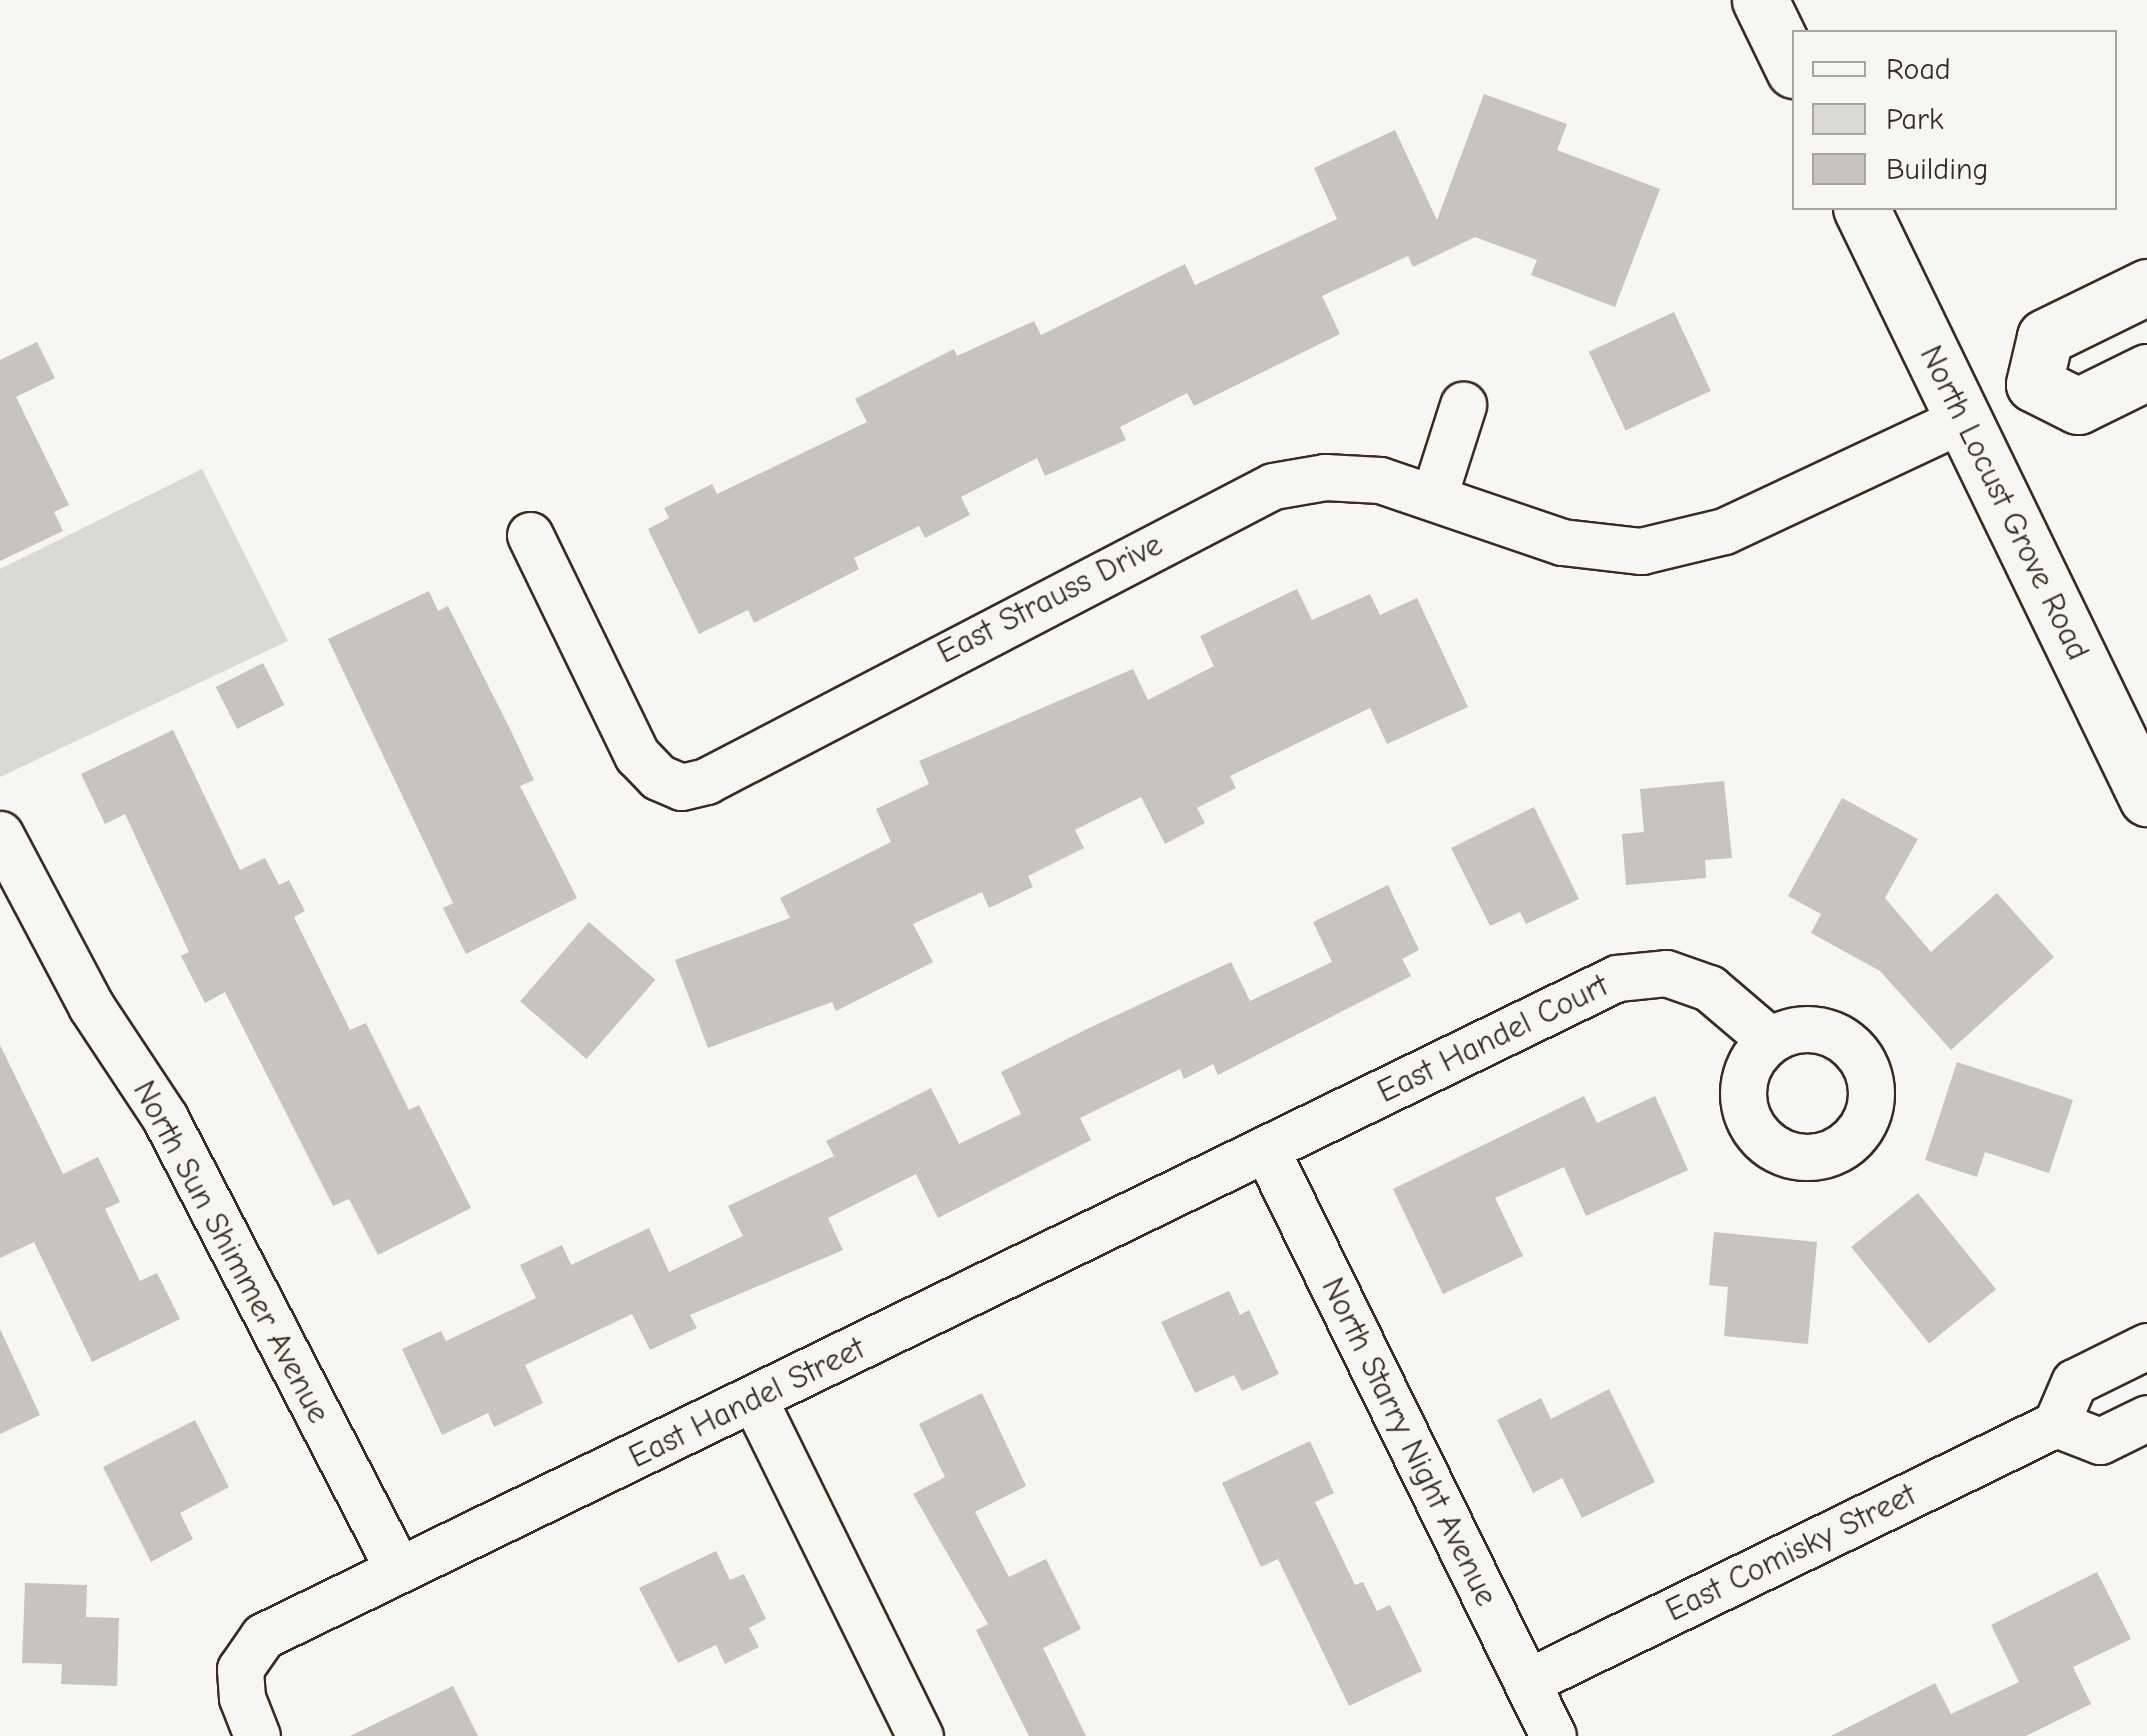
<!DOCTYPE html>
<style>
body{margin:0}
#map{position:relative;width:2147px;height:1736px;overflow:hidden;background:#f6f6f2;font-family:"Comic Neue",sans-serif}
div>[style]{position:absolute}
.green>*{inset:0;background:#dad9d3}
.building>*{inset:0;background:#c8c3be;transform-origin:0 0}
.roads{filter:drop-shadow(2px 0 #3b2a1e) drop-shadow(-2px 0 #3b2a1e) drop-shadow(0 2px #3b2a1e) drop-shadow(0 -2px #3b2a1e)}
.street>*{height:45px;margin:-22.5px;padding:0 22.5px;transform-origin:22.5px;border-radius:22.5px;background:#f6f6f2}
.street>.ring{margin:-22.5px;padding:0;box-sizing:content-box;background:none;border:45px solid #f6f6f2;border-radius:50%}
.secondary>*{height:55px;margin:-27.5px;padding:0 27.5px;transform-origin:27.5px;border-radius:27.5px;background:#f6f6f2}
span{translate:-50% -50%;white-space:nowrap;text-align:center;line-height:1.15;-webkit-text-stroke:8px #f6f6f2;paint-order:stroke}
.street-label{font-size:32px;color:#3b2a1e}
.legend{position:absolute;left:1792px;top:30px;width:325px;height:180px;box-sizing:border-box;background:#f6f6f2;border:2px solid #aba49d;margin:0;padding:12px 18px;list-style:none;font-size:30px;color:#3b2a1e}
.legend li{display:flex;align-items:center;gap:20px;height:50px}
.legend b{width:50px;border:2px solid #aba49d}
</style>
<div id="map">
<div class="green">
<div style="clip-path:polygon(202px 469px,288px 641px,0 777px,0 569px)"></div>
</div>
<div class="building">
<div style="clip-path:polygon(1484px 94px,1567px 124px,1557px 150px,1660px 189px,1615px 307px,1531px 275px,1537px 260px,1475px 237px,1413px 267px,1408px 256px,1322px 296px,1340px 334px,1194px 406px,1187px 393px,1120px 427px,1126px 440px,1045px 476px,1037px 458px,961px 497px,970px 515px,925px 538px,919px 526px,854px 558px,859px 569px,754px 623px,748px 610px,699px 634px,648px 529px,669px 518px,664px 508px,712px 484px,717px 494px,867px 422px,855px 399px,954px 349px,957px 356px,1034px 321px,1041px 335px,1185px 264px,1195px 285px,1337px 219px,1314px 168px,1395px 130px,1437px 220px)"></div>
<div style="left:1674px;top:312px;width:87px;height:94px;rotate:65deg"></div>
<div style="clip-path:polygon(37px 342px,55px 378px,16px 397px,69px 505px,54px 512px,63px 531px,0 561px,0 360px)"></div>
<div style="clip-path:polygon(1297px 589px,1312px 620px,1370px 594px,1380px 615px,1417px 598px,1468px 707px,1387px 744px,1370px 708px,1230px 776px,1236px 788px,1197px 808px,1205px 823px,1165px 844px,1141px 797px,1075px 830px,1084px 848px,1028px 876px,1033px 887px,989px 908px,982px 892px,913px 924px,933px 962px,836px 1011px,832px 1002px,708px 1048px,675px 960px,790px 918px,780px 898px,891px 842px,876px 809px,929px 784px,919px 761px,1133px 669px,1148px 700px,1214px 666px,1200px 636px)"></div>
<div style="clip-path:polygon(429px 591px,438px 611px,448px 606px,511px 731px,534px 780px,520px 786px,577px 898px,466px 954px,443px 908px,453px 903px,328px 639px)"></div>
<div style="left:263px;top:663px;width:47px;height:53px;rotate:63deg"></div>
<div style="clip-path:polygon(173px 730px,240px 870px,265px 858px,279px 885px,289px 880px,305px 911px,294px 917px,350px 1030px,366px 1023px,409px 1110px,419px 1105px,471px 1208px,378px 1255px,349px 1199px,333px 1206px,225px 992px,205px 1003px,181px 956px,189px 952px,125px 814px,105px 824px,81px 774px)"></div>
<div style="clip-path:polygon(1724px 781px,1732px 858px,1705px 860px,1706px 878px,1626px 885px,1622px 834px,1644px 832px,1640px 789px)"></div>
<div style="clip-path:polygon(1842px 798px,1918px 839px,1885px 898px,1931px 952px,1997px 893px,2054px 957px,1951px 1050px,1880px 971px,1811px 933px,1821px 914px,1788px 896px)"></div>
<div style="clip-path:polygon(1534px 807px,1579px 899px,1526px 924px,1520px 912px,1490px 926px,1451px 848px)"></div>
<div style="clip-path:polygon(1388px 885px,1419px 950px,1402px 959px,1411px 976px,1218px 1075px,1213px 1064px,1184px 1079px,1180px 1069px,1080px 1118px,1091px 1140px,938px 1218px,916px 1174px,828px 1218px,843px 1250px,690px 1315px,697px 1328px,650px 1350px,632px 1314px,525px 1365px,543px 1403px,494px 1427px,488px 1413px,442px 1435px,402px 1349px,441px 1331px,446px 1341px,536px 1298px,520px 1265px,562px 1245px,571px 1265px,649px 1228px,669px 1272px,743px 1236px,728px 1206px,834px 1156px,826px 1141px,931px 1088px,959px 1144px,1021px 1114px,1001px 1072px,1087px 1029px,1231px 962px,1250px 1001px,1332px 962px,1313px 922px)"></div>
<div style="left:589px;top:922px;width:88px;height:105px;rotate:41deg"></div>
<div style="clip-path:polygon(0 1045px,63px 1174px,98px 1157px,120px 1202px,105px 1209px,140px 1281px,157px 1273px,180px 1319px,92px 1362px,34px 1242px,0 1258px)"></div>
<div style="clip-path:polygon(1957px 1062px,2073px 1100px,2049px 1173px,1985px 1152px,1977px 1177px,1925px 1160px)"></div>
<div style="clip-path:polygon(1584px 1096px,1597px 1123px,1655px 1096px,1688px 1170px,1586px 1216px,1564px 1167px,1495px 1198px,1523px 1256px,1443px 1294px,1393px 1189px)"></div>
<div style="left:1918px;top:1193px;width:124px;height:86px;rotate:51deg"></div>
<div style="clip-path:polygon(1714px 1232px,1817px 1242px,1808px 1344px,1724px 1336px,1728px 1287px,1709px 1285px)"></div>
<div style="clip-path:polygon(1229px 1291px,1240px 1315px,1249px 1310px,1279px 1374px,1242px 1391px,1234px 1375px,1195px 1393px,1161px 1322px)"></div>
<div style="clip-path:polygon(0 1329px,40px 1415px,0 1434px)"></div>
<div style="clip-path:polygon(1609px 1389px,1655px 1482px,1582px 1518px,1562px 1478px,1533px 1493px,1497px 1420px,1541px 1398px,1551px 1419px)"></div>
<div style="clip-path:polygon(982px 1393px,1026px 1486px,975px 1512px,1009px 1577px,1046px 1559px,1081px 1629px,1043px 1648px,1086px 1736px,1029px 1736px,976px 1630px,988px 1624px,913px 1494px,945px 1477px,919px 1424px)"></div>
<div style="clip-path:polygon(195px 1420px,229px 1487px,180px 1513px,193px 1539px,151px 1562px,103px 1467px)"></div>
<div style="clip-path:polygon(1310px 1441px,1334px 1493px,1315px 1502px,1355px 1585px,1363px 1582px,1377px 1611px,1390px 1605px,1422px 1671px,1349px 1706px,1278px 1559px,1261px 1567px,1222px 1483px)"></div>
<div style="clip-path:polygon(716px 1551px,730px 1580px,744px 1574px,766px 1619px,749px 1628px,759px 1647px,725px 1664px,716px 1645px,678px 1663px,639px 1588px)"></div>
<div style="clip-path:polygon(2097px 1572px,2131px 1639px,2073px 1667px,2091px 1704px,2026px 1736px,1831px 1736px,1935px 1683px,1951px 1714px,2019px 1682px,1991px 1625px)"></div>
<div style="clip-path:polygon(25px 1583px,87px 1585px,86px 1617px,119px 1618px,117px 1686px,61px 1684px,62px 1664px,22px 1663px)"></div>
<div style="clip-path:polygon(453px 1686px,478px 1736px,350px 1736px)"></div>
</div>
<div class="roads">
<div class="street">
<div style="left:1434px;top:496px;width:96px;rotate:-72.3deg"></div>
<div style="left:530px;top:535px;width:245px;rotate:64.1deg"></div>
<div style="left:637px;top:755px;width:30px;rotate:46deg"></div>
<div style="left:658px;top:777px;width:25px;rotate:23deg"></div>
<div style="left:681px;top:787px;width:26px;rotate:-13deg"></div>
<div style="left:706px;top:781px;width:639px;rotate:-27.49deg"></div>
<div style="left:1273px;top:486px;width:53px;rotate:-9.8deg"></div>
<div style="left:1325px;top:477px;width:55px;rotate:3.1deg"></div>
<div style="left:1380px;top:480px;width:192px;rotate:18.8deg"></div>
<div style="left:1562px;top:542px;width:80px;rotate:6.5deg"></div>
<div style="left:1641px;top:551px;width:85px;rotate:-13.5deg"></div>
<div style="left:1724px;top:531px;width:264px;rotate:-25.1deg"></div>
<div style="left:0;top:834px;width:195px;rotate:62.1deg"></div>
<div style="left:91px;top:1006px;width:134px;rotate:56.5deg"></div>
<div style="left:165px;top:1118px;width:508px;rotate:62.68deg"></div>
<div class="ring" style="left:1743px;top:1029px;width:83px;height:83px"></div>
<div style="left:1266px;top:1149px;width:653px;rotate:63.94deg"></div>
<div style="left:2147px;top:1346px;width:81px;rotate:153.7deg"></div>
<div style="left:2074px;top:1382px;width:46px;rotate:113.2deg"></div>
<div style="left:2056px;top:1424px;width:47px;rotate:21.1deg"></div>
<div style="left:2100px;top:1441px;width:52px;rotate:-26.1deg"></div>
<div style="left:754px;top:1399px;width:376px;rotate:63.8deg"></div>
<div style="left:1527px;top:1682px;width:589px;rotate:-26deg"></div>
<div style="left:257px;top:1736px;width:41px;rotate:-111.5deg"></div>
<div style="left:242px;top:1698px;width:29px;rotate:-94deg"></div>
<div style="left:240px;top:1669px;width:40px;rotate:-55.1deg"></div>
<div style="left:263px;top:1636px;width:1505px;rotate:-25.92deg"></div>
<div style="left:1617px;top:978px;width:49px;rotate:-5.8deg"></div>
<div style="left:1666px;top:973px;width:46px;rotate:19.2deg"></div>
<div style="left:1709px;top:988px;width:80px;rotate:40.4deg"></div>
</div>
<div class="secondary">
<div style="left:1760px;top:0;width:78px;rotate:64.1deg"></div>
<div style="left:1861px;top:208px;width:656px;rotate:64.14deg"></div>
<div style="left:2034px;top:384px;width:48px;rotate:-76.8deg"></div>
<div style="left:2045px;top:337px;width:114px;rotate:-26.1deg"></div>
<div style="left:2034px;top:384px;width:49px;rotate:26.6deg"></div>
<div style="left:2078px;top:406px;width:77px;rotate:-26.2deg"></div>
</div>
</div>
<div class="street-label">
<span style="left:2004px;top:503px;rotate:64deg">North Locust Grove Road</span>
<span style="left:1050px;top:599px;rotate:-27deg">East Strauss Drive</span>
<span style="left:1493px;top:1039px;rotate:-26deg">East Handel Court</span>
<span style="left:231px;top:1252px;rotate:62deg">North Sun Shimmer Avenue</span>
<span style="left:747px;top:1403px;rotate:-26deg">East Handel Street</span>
<span style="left:1409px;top:1442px;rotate:64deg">North Starry Night Avenue</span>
<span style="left:1791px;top:1553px;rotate:-26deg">East Comisky Street</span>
</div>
<ul class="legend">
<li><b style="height:12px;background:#f6f6f2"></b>Road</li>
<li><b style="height:28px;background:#dad9d3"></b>Park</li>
<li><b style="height:28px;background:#c8c3be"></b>Building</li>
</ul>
</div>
